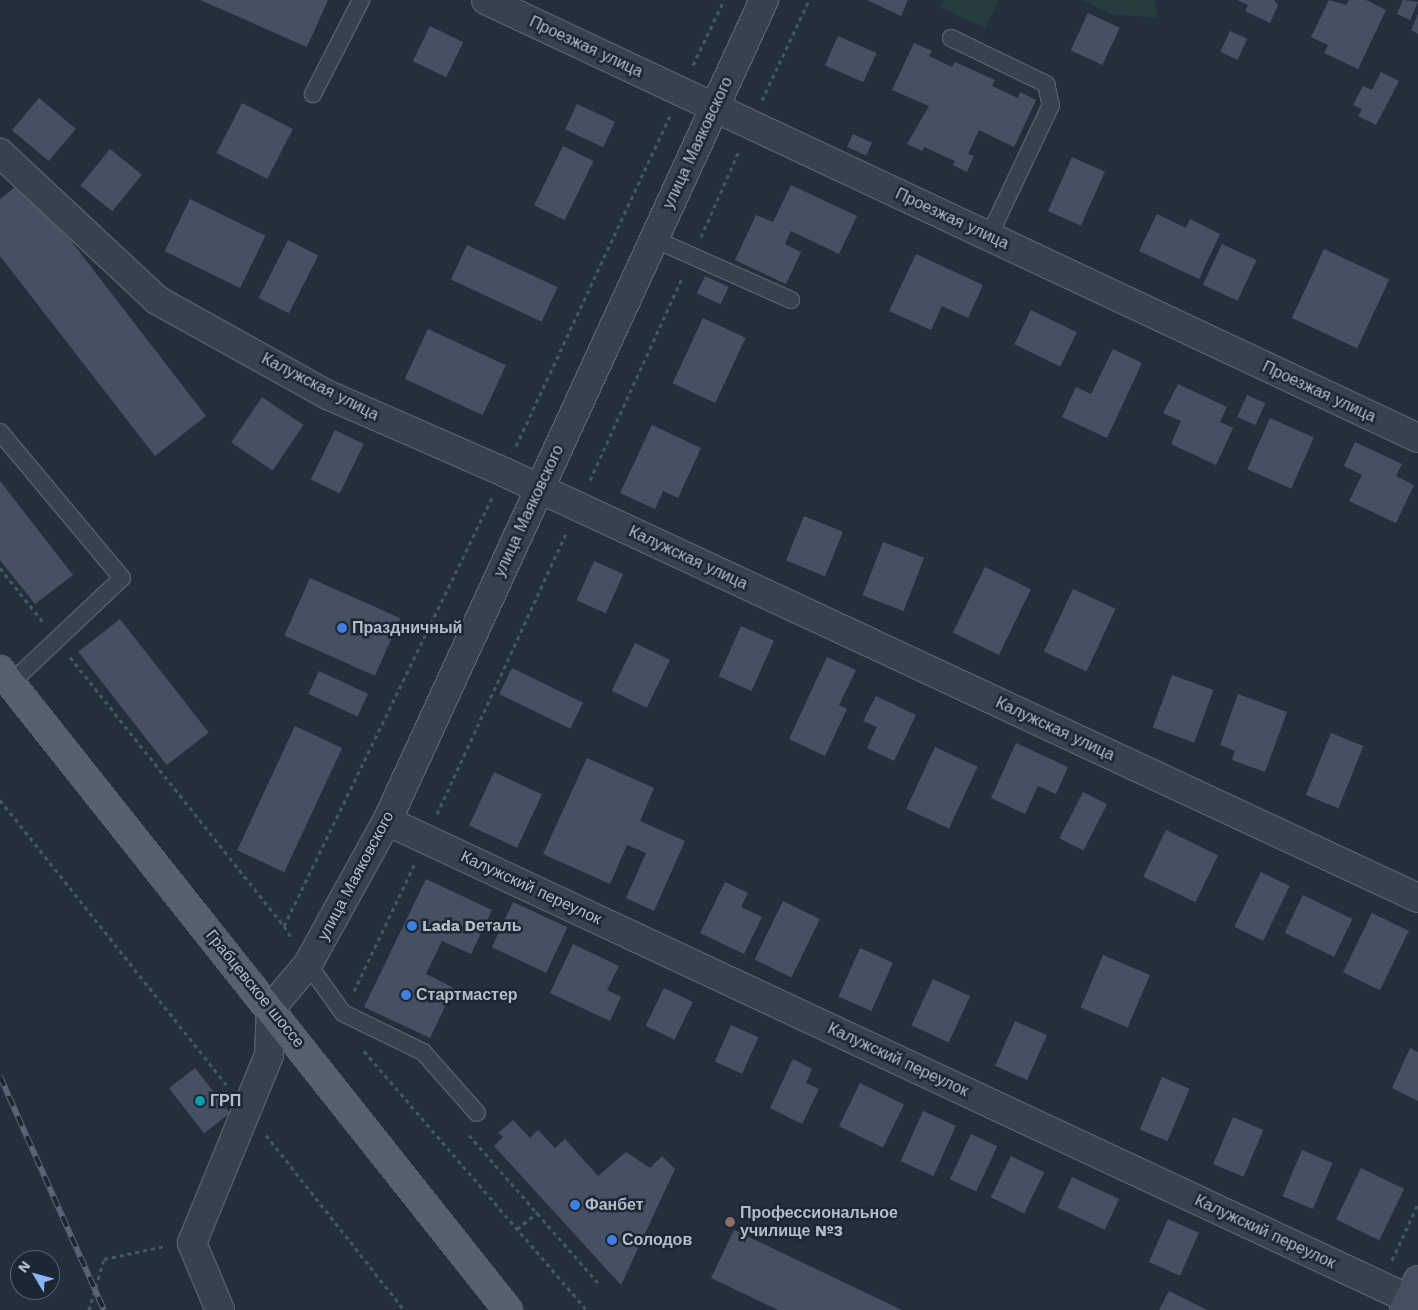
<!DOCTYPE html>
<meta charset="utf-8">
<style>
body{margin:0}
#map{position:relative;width:1418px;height:1310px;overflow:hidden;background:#242f3e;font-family:"Work Sans",sans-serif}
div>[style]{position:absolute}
.green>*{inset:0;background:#263c3f}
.building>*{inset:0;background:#455162;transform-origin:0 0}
.path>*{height:3px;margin-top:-1.5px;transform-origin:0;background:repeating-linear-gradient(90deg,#44595c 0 4px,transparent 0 8px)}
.roads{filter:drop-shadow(1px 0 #565f6c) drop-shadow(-1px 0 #565f6c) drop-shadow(0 1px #565f6c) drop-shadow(0 -1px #565f6c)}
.service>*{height:16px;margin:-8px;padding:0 8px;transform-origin:8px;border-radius:8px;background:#38414e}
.minor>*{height:28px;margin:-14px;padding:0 14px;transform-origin:14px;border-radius:14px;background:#38414e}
.tertiary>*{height:28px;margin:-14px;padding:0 14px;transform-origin:14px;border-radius:14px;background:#38414e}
.secondary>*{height:28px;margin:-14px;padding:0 14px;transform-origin:14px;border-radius:14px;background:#465061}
.primary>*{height:28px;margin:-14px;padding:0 14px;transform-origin:14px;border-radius:14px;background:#56606e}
.rail>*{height:5.5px;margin-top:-2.75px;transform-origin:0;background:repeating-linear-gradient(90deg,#1d2633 0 11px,#5a6575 0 22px);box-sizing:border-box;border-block:1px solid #5a6575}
.dots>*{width:14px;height:14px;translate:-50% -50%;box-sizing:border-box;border:2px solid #1d2633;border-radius:50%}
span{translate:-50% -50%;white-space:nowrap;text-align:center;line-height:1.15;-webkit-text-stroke:5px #1d2633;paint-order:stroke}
.street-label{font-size:16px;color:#b4bcc9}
.poi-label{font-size:16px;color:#b4bcc9;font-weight:700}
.left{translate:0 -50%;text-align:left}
.north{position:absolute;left:10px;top:1250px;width:50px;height:50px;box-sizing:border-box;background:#1d2633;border:1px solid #59626f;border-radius:50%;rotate:307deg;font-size:14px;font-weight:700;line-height:20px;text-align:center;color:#b4bcc9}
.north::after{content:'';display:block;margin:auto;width:18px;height:22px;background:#8ab4f8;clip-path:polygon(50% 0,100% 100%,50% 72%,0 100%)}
</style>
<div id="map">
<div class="green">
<div style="clip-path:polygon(944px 0,999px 0,985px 28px,940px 7px)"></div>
<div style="clip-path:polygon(1082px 0,1154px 0,1158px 18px,1109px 14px)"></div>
</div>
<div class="building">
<div style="clip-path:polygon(200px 0,328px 0,307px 47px)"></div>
<div style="clip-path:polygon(867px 0,908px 0,901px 16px)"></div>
<div style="clip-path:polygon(1237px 0,1274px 0,1278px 5px,1270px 23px,1245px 11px,1248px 5px)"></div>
<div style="clip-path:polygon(1329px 0,1346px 5px,1349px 0,1366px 0,1386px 10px,1358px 69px,1324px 53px,1328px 45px,1311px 37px)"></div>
<div style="clip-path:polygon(1403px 0,1418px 2px,1410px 20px,1397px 14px)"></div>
<div style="left:1088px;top:13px;width:35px;height:41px;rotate:25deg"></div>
<div style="clip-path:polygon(1418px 14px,1418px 34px,1411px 30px)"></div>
<div style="left:430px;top:26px;width:37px;height:39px;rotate:26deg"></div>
<div style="left:1230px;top:31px;width:19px;height:23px;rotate:25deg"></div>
<div style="left:838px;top:36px;width:42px;height:32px;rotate:24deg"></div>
<div style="clip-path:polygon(914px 43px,932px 51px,929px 56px,952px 67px,955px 62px,995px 80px,992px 86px,1018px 98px,1020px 92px,1036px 100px,1014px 147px,979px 130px,968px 154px,974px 156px,967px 172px,953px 165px,955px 161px,924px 147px,922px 151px,907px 144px,929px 106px,892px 90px)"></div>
<div style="clip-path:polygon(1381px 72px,1399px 81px,1376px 125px,1358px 116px,1362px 109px,1353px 105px,1363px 86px,1372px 90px)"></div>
<div style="left:39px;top:98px;width:48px;height:42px;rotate:40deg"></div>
<div style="left:242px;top:103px;width:57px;height:56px;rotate:27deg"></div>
<div style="left:577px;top:104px;width:42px;height:28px;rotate:25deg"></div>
<div style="left:853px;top:134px;width:21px;height:14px;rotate:25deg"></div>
<div style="left:563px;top:146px;width:34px;height:66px;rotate:26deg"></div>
<div style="left:110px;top:149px;width:41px;height:47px;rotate:39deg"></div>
<div style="left:1072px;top:157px;width:36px;height:59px;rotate:24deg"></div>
<div style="clip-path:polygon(24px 180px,206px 416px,155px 456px,0 256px,0 199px)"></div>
<div style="clip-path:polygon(791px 185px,857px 216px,839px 254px,791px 231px,785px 244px,801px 252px,786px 284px,735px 260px,756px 215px,773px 222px)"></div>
<div style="left:190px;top:199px;width:84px;height:58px;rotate:26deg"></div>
<div style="clip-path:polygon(1157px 214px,1186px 228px,1190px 219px,1220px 234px,1199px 279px,1139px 251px)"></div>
<div style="left:288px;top:240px;width:34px;height:65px;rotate:27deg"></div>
<div style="left:1222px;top:244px;width:38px;height:45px;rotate:25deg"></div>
<div style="left:467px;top:245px;width:100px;height:38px;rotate:25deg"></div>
<div style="left:1324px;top:249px;width:72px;height:76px;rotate:25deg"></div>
<div style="clip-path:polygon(916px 254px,983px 285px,968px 318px,942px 306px,931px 330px,889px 311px)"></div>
<div style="left:705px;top:276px;width:26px;height:19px;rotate:25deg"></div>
<div style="left:1031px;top:310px;width:51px;height:38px;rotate:26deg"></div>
<div style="left:703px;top:318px;width:47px;height:72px;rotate:25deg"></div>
<div style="left:428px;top:329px;width:86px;height:55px;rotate:25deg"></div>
<div style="clip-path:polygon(1113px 349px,1142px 363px,1107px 438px,1062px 417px,1076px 387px,1091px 394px)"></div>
<div style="clip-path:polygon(1178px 384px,1227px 407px,1220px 422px,1233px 428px,1216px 465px,1171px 444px,1181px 421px,1163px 413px)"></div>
<div style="left:1247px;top:395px;width:20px;height:24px;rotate:24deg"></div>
<div style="left:262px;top:397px;width:50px;height:55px;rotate:34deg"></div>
<div style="left:1270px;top:418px;width:48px;height:56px;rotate:24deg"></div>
<div style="clip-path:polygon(652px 425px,701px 448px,678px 498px,663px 491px,655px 509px,620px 493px)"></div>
<div style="left:335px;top:430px;width:32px;height:55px;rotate:26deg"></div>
<div style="clip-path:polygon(1355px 442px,1402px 464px,1396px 476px,1414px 485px,1396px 523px,1349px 501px,1362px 475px,1344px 466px)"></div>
<div style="clip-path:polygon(0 481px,73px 575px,35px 604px,0 560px)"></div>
<div style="left:804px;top:516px;width:42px;height:48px;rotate:22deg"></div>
<div style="left:883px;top:542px;width:44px;height:57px;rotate:21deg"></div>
<div style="left:594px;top:561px;width:32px;height:43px;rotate:24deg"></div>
<div style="left:985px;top:567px;width:51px;height:73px;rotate:26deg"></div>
<div style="left:310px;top:578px;width:99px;height:63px;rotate:24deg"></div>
<div style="left:1073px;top:589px;width:47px;height:69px;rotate:25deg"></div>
<div style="left:120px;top:619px;width:144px;height:53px;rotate:52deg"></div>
<div style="left:741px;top:626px;width:36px;height:55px;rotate:24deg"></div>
<div style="left:635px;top:643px;width:39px;height:53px;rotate:26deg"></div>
<div style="clip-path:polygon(827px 657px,856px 670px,839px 705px,847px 709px,825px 756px,789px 739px)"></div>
<div style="left:512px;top:668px;width:79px;height:29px;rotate:26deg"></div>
<div style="left:319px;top:671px;width:54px;height:25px;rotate:25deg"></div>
<div style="left:1172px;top:675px;width:44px;height:56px;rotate:20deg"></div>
<div style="clip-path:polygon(1238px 694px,1287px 712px,1265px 772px,1232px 760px,1235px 751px,1220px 745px)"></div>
<div style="clip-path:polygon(876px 696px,916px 715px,894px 761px,867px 748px,877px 727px,863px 721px)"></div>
<div style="left:295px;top:726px;width:52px;height:137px;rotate:25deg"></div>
<div style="left:1331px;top:733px;width:35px;height:67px;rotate:22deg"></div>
<div style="clip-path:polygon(1016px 743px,1068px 767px,1056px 794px,1038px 786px,1025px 814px,991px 798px)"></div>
<div style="left:935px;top:747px;width:47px;height:68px;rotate:25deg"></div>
<div style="clip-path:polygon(587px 758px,654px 788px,640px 821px,685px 841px,654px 911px,626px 898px,646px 853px,627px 845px,610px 884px,543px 854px)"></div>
<div style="left:494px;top:772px;width:53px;height:59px;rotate:25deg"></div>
<div style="left:1083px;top:792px;width:27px;height:52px;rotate:27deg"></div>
<div style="left:1166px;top:830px;width:58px;height:52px;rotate:26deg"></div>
<div style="left:1261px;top:872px;width:32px;height:61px;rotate:26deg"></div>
<div style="clip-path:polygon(426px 879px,492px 910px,471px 954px,442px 941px,426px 974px,454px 988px,430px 1038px,364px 1007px)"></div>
<div style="clip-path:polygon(725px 882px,748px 893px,741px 907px,762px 917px,744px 954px,700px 933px)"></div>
<div style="left:1303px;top:895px;width:55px;height:42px;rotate:26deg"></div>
<div style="left:783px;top:901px;width:41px;height:65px;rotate:26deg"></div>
<div style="left:513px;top:902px;width:60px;height:50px;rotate:25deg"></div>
<div style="left:1372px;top:913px;width:41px;height:66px;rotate:26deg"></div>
<div style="clip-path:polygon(573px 944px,619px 966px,607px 990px,621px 997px,610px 1021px,550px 993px)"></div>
<div style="left:860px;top:948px;width:36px;height:53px;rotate:24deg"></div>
<div style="left:1103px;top:955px;width:51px;height:57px;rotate:23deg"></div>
<div style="left:933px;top:979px;width:41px;height:51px;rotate:25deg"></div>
<div style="left:664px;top:988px;width:32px;height:42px;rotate:26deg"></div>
<div style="left:1015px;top:1021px;width:35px;height:49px;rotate:24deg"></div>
<div style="left:731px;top:1025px;width:30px;height:40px;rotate:24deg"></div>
<div style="clip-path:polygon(1410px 1048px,1418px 1052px,1418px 1101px,1392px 1088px)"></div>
<div style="clip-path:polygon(793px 1059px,812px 1069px,806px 1083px,819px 1089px,802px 1124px,770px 1108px)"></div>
<div style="left:195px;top:1068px;width:57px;height:33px;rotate:52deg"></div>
<div style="left:1162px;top:1077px;width:30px;height:57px;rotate:23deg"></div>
<div style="left:860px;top:1083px;width:49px;height:48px;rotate:26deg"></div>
<div style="left:923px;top:1111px;width:36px;height:55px;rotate:24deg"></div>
<div style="left:1233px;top:1117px;width:33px;height:51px;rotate:23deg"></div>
<div style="clip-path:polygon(513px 1120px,530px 1138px,538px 1130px,555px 1148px,565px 1139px,598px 1176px,626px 1152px,650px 1168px,662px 1156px,675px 1169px,621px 1285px,494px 1146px,503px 1137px,498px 1133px)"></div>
<div style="left:971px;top:1134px;width:29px;height:50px;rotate:25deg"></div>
<div style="left:1302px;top:1150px;width:33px;height:50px;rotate:23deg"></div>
<div style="left:1011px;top:1156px;width:37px;height:46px;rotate:26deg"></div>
<div style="left:1361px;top:1168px;width:48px;height:57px;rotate:26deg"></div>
<div style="left:1072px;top:1177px;width:52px;height:34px;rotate:25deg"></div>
<div style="left:1168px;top:1219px;width:34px;height:47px;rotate:24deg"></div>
<div style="clip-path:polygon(734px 1230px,902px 1310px,778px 1310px,711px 1278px)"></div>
<div style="clip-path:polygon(1169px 1291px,1207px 1310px,1159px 1310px)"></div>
</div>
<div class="path">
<div style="left:693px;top:65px;width:72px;rotate:-64.5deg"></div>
<div style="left:762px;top:100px;width:110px;rotate:-64.8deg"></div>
<div style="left:701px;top:237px;width:94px;rotate:-66.2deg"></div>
<div style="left:516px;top:446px;width:364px;rotate:-65deg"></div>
<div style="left:590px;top:480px;width:224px;rotate:-65.5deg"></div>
<div style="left:0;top:568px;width:69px;rotate:51.5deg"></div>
<div style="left:70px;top:657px;width:344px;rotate:51.5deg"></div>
<div style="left:284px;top:926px;width:477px;rotate:-64.1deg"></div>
<div style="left:0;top:800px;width:364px;rotate:51.5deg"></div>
<div style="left:437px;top:814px;width:311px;rotate:-65.3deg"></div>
<div style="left:284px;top:926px;width:13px;rotate:58deg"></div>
<div style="left:354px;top:991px;width:140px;rotate:-64.5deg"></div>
<div style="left:364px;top:1051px;width:342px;rotate:49.3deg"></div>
<div style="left:266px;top:1135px;width:223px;rotate:51.7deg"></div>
<div style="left:469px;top:1135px;width:199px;rotate:48.9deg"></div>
<div style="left:517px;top:1229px;width:27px;rotate:-39deg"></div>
<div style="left:1392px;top:1260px;width:62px;rotate:-65.1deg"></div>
<div style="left:89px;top:1310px;width:53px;rotate:-73.6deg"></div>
<div style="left:104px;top:1259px;width:62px;rotate:-12deg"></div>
</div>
<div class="roads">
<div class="service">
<div style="left:951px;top:38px;width:106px;rotate:25.8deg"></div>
<div style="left:1046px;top:84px;width:22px;rotate:77deg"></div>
<div style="left:1051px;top:105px;width:145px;rotate:115.3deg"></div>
<div style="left:313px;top:94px;width:106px;rotate:-62.9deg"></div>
<div style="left:654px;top:239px;width:150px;rotate:24deg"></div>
<div style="left:0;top:432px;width:190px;rotate:50.1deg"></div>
<div style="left:122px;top:578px;width:153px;rotate:136.6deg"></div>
<div style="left:308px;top:964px;width:60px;rotate:54.5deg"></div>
<div style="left:343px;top:1013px;width:89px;rotate:26deg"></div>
<div style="left:423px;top:1052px;width:81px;rotate:48.5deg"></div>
</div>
<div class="minor">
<div style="left:486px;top:0;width:1030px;rotate:25.17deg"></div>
<div style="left:0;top:153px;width:215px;rotate:43.1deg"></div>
<div style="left:157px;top:300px;width:196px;rotate:29.1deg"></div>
<div style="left:328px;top:395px;width:192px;rotate:23.6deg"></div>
<div style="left:504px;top:472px;width:1008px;rotate:24.99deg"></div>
<div style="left:387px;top:821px;width:1128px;rotate:25.07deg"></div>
<div style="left:220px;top:1310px;width:73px;rotate:-112.7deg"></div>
<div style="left:192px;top:1243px;width:203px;rotate:-67.7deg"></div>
<div style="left:269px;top:1055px;width:47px;rotate:-87.6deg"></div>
</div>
<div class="tertiary">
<div style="left:271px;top:1008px;width:57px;rotate:-49.9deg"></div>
<div style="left:308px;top:964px;width:163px;rotate:-61.1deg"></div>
<div style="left:387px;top:821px;width:903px;rotate:-65.34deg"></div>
</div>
<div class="secondary">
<div style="left:1404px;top:1310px;width:33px;rotate:-65deg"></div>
</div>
<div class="primary">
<div style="left:0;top:670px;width:817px;rotate:51.56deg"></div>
</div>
</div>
<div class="rail">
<div style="left:0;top:1076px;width:256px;rotate:66deg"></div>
</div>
<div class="dots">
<div style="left:342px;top:628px;background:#3f7fe0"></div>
<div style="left:412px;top:926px;background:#3f7fe0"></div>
<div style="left:406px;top:995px;background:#3f7fe0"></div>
<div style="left:200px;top:1101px;background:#0f9aa8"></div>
<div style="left:575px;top:1205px;background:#3f7fe0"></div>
<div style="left:730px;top:1222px;background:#8d6e63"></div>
<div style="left:612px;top:1240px;background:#3f7fe0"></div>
</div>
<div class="street-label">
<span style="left:586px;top:47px;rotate:25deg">Проезжая улица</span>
<span style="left:698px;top:143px;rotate:-65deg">улица Маяковского</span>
<span style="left:952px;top:219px;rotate:25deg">Проезжая улица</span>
<span style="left:320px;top:387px;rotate:27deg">Калужская улица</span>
<span style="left:1319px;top:392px;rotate:25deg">Проезжая улица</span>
<span style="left:529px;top:511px;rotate:-65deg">улица Маяковского</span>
<span style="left:688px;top:558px;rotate:25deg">Калужская улица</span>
<span style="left:1055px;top:729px;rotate:25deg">Калужская улица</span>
<span style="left:356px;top:876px;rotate:-62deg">улица Маяковского</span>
<span style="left:531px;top:888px;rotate:25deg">Калужский переулок</span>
<span style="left:255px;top:989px;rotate:51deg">Грабцевское шоссе</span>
<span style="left:898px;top:1060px;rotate:25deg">Калужский переулок</span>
<span style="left:1265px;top:1232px;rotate:25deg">Калужский переулок</span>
</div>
<div class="poi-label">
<span class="left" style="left:352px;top:628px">Праздничный</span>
<span class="left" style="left:422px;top:926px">Lada Dеталь</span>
<span class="left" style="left:416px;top:995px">Стартмастер</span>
<span class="left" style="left:210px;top:1101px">ГРП</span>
<span class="left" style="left:585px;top:1205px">Фанбет</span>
<span class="left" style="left:740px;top:1222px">Профессиональное<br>училище №3</span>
<span class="left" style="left:622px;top:1240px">Солодов</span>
</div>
<div class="north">N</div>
</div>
